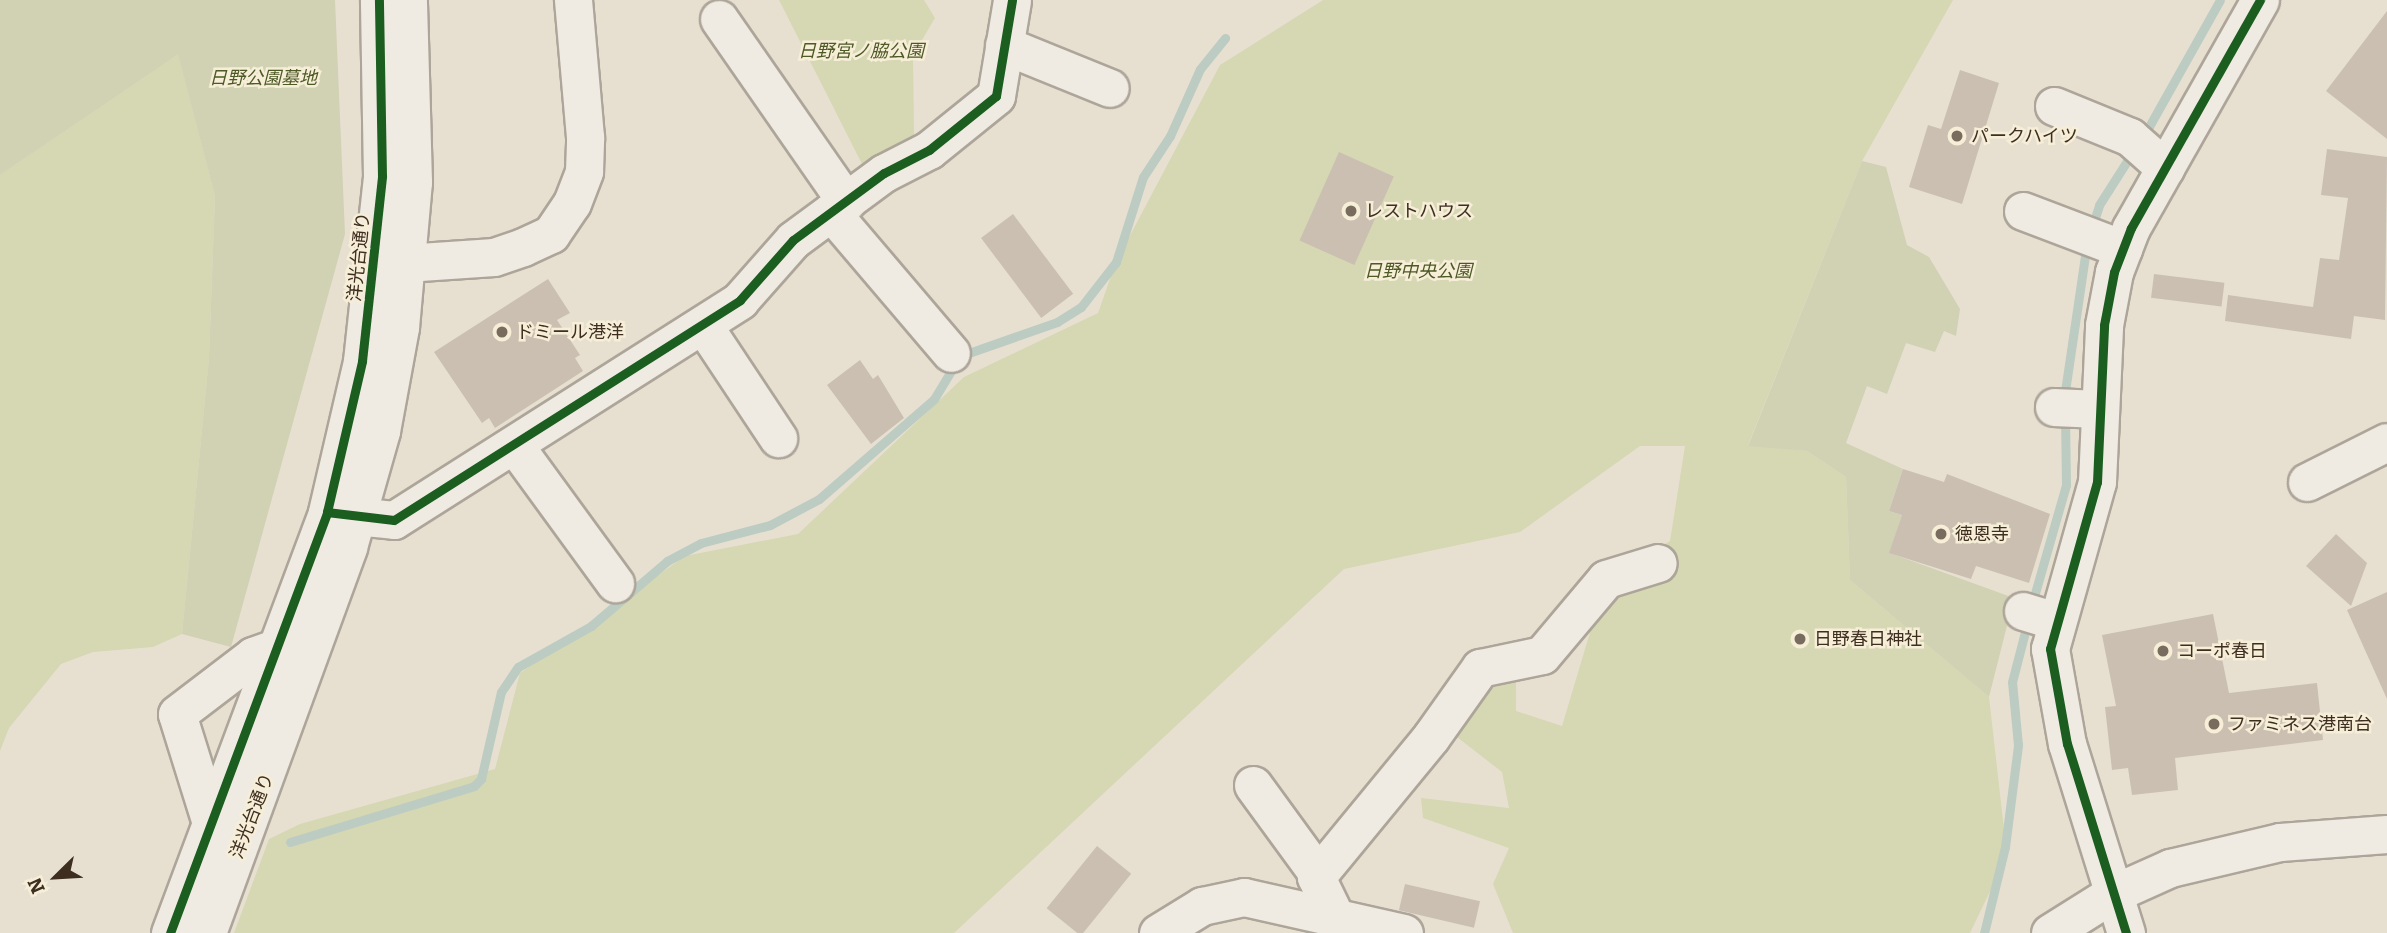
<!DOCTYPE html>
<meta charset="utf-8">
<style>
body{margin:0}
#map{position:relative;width:2387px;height:933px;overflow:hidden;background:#e7e0d1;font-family:Bitter,"Noto Sans JP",serif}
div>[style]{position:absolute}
.green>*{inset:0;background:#d6d7b3}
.cemetery>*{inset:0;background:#d1d1b3}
.stream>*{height:9px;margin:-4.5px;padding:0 4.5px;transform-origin:4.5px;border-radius:4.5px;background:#bcccc2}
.building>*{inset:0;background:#cbbfb2;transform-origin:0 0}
.roads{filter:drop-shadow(2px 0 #ada599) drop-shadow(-2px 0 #ada599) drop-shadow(0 2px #ada599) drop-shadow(0 -2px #ada599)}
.minor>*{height:37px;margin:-18.5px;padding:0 18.5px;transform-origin:18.5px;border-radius:18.5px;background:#efebe3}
.cycleway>*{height:9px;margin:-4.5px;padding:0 4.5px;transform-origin:4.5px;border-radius:4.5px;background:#1b5e20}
.dots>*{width:19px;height:19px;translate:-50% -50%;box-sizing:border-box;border:4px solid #f7eed8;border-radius:50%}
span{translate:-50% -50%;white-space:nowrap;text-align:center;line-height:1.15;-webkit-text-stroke:5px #f7eed8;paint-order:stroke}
.park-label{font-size:18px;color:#4d5a26;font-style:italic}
.poi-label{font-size:18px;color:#3d2e20}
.left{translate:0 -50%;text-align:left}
.street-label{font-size:18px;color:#3d2e20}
.north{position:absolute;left:21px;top:842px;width:70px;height:70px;-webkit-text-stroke:5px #f7eed8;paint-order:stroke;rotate:246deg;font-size:19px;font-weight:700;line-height:28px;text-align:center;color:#3d2e20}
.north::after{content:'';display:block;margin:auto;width:24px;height:32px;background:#3d2e20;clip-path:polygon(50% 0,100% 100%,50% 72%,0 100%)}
</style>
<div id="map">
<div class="green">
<div style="clip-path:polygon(779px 0,924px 0,935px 18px,913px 55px,914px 137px,863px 166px)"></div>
<div style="clip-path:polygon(1323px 0,1953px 0,1862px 161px,1748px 445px,1807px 451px,1846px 477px,1850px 580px,1989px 697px,2007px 856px,1970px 933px,1513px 933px,1493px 884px,1509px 848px,1423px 818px,1421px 798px,1509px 808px,1502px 772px,1444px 727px,1483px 674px,1516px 666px,1516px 711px,1562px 726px,1606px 579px,1670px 541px,1685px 446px,1640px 446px,1520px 532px,1344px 569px,954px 933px,234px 933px,269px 839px,300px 824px,495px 769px,520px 673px,685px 556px,798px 534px,964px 377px,1098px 313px,1116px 262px,1220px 65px)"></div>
<div style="clip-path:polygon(178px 53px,215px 196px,209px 358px,182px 634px,153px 647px,93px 652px,61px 664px,9px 728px,0 751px,0 175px)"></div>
</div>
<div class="cemetery">
<div style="clip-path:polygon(0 0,335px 0,345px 234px,231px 647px,182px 634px,209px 358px,215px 196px,178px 54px,0 175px)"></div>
<div style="clip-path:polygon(1862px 161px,1886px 167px,1907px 245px,1929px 257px,1960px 309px,1956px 336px,1944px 331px,1935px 352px,1906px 343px,1887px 394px,1867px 386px,1846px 443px,1903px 469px,1889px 511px,1902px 515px,1890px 553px,2014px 598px,1989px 697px,1850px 580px,1846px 477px,1807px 451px,1748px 446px)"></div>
</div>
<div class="stream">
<div style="left:2142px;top:139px;width:159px;rotate:-60.7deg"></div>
<div style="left:2091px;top:230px;width:26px;rotate:-72deg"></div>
<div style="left:2099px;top:205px;width:65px;rotate:-57.5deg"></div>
<div style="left:2064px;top:398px;width:157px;rotate:-81.6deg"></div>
<div style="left:2031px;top:607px;width:127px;rotate:-74deg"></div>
<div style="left:2066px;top:485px;width:69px;rotate:-90.8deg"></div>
<div style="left:290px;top:842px;width:192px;rotate:-16.9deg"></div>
<div style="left:474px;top:786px;width:10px;rotate:-45deg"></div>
<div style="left:481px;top:779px;width:89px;rotate:-77.1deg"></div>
<div style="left:501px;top:692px;width:30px;rotate:-56deg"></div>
<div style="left:518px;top:667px;width:84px;rotate:-29.3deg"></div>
<div style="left:591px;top:626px;width:100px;rotate:-40.5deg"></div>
<div style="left:667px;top:561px;width:38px;rotate:-28deg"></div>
<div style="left:701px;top:543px;width:71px;rotate:-14.6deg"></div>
<div style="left:770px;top:525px;width:55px;rotate:-28deg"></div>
<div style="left:819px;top:499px;width:152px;rotate:-41deg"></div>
<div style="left:934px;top:399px;width:50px;rotate:-58.8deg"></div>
<div style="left:960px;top:356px;width:103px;rotate:-19.3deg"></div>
<div style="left:1057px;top:322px;width:28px;rotate:-32deg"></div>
<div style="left:1081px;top:307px;width:57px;rotate:-52.1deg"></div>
<div style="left:1116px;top:262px;width:89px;rotate:-72.4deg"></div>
<div style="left:1143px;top:177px;width:49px;rotate:-56.6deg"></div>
<div style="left:1170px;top:136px;width:73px;rotate:-65.9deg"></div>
<div style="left:1200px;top:69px;width:40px;rotate:-51deg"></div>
<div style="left:1984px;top:933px;width:89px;rotate:-76.3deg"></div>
<div style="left:2005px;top:847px;width:103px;rotate:-82.7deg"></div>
<div style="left:2018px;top:745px;width:63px;rotate:-95.4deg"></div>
<div style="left:2012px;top:682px;width:64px;rotate:-75.5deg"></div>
</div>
<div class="building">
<div style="clip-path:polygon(2387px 11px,2387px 139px,2326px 91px)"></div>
<div style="clip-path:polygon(1960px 70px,1999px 83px,1962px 204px,1909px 187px,1928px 125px,1941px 129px)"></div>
<div style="clip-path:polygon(2327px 149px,2387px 157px,2385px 320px,2354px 316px,2351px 339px,2225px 321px,2228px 295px,2313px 307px,2320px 258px,2339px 260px,2348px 198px,2321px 195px)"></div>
<div style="left:1339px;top:152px;width:60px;height:97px;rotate:24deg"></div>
<div style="left:1013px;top:214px;width:100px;height:40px;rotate:53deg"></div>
<div style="left:2154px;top:274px;width:71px;height:24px;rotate:7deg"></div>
<div style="clip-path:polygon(548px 279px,570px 313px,557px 320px,580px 355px,575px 358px,583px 371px,495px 428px,489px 418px,482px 423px,434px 352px)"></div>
<div style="clip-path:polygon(860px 360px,873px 379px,878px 375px,904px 418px,871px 444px,827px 385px)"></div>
<div style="clip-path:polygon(1903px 469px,1944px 482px,1947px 474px,2050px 514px,2029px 583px,1976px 566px,1971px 579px,1889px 553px,1902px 515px,1889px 511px)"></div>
<div style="clip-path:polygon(2336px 534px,2367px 563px,2351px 606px,2306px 566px)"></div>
<div style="clip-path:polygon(2387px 592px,2387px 699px,2347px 610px)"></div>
<div style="clip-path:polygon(2213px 614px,2229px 693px,2317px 683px,2323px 740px,2175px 758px,2178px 790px,2132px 795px,2128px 768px,2112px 770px,2105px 707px,2116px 706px,2102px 635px)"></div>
<div style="left:1097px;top:846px;width:44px;height:80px;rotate:39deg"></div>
<div style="left:1405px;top:884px;width:77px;height:27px;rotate:13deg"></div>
</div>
<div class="roads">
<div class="minor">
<div style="left:719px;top:19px;width:223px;rotate:55.2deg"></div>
<div style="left:1004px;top:45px;width:114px;rotate:22.1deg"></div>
<div style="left:2054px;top:106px;width:82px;rotate:22.2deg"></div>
<div style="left:2130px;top:137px;width:47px;rotate:41.5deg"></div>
<div style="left:2023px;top:211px;width:107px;rotate:20.8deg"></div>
<div style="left:831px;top:212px;width:185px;rotate:49.6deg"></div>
<div style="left:405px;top:263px;width:89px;rotate:-3.9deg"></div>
<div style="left:494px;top:257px;width:31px;rotate:-19deg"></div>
<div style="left:523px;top:247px;width:31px;rotate:-25deg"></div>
<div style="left:551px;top:234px;width:37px;rotate:-56deg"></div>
<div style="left:572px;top:203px;width:34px;rotate:-69deg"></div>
<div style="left:584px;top:171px;width:34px;rotate:-88deg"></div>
<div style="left:585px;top:137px;width:138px;rotate:-95deg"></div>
<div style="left:703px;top:325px;width:136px;rotate:56.4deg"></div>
<div style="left:2054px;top:407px;width:44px;rotate:2.6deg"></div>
<div style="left:515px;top:446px;width:170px;rotate:53.9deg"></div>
<div style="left:2307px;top:482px;width:89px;rotate:-26.6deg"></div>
<div style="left:335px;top:514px;width:59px;rotate:5.8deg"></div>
<div style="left:394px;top:520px;width:410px;rotate:-32.4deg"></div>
<div style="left:740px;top:300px;width:80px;rotate:-48.5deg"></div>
<div style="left:793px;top:240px;width:113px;rotate:-36.4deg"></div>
<div style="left:884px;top:173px;width:51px;rotate:-27.1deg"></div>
<div style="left:929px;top:150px;width:86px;rotate:-38.9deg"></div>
<div style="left:996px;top:96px;width:97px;rotate:-80.5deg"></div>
<div style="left:2023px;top:611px;width:34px;rotate:17deg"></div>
<div style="left:1253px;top:785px;width:110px;rotate:53.9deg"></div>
<div style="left:211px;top:823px;width:114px;rotate:-107.3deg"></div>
<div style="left:177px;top:714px;width:96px;rotate:-37.3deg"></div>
<div style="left:253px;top:656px;width:23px;rotate:-20deg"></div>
<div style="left:1336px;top:918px;width:46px;rotate:-116deg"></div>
<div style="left:1316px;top:877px;width:181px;rotate:-50.6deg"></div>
<div style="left:1431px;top:737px;width:85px;rotate:-54.6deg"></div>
<div style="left:1480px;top:668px;width:63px;rotate:-11.8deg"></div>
<div style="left:1542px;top:655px;width:99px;rotate:-49.9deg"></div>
<div style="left:1606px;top:579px;width:54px;rotate:-17.1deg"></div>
<div style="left:170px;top:933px;width:449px;rotate:-69.5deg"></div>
<div style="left:327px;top:512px;width:155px;rotate:-76.9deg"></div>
<div style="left:362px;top:361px;width:186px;rotate:-83.8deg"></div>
<div style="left:382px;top:176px;width:176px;rotate:-91deg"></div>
<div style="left:207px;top:933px;width:411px;rotate:-69.9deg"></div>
<div style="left:348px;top:547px;width:121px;rotate:-74.1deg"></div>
<div style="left:381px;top:431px;width:106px;rotate:-79.6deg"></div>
<div style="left:400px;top:327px;width:146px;rotate:-84.9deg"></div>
<div style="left:413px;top:182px;width:182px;rotate:-91.6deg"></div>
<div style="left:1158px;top:933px;width:52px;rotate:-31.5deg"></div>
<div style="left:1202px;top:906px;width:43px;rotate:-12.1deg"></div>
<div style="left:1244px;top:897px;width:164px;rotate:12.7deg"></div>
<div style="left:2050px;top:933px;width:73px;rotate:-32.2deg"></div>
<div style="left:2112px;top:894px;width:64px;rotate:-24.1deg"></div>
<div style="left:2170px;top:868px;width:113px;rotate:-13.3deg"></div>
<div style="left:2280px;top:842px;width:107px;rotate:-4.3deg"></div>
<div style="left:2126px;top:933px;width:198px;rotate:-107.3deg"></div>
<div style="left:2067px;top:744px;width:97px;rotate:-100.1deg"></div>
<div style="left:2050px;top:649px;width:173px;rotate:-74.3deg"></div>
<div style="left:2097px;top:482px;width:157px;rotate:-87.4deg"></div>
<div style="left:2104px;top:325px;width:54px;rotate:-79.3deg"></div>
<div style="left:2114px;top:272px;width:47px;rotate:-68.9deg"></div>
<div style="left:2131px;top:228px;width:262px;rotate:-60.5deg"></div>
</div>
</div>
<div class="cycleway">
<div style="left:327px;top:512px;width:67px;rotate:6.8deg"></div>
<div style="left:394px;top:520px;width:410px;rotate:-32.4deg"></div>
<div style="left:740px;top:300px;width:80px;rotate:-48.5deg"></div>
<div style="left:793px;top:240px;width:113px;rotate:-36.4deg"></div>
<div style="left:884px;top:173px;width:51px;rotate:-27.1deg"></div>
<div style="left:929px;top:150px;width:86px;rotate:-38.9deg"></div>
<div style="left:996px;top:96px;width:97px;rotate:-80.5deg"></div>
<div style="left:170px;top:933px;width:449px;rotate:-69.5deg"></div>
<div style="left:327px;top:512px;width:155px;rotate:-76.9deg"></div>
<div style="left:362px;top:361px;width:186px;rotate:-83.8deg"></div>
<div style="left:382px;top:176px;width:176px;rotate:-91deg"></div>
<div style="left:2126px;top:933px;width:198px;rotate:-107.3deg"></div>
<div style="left:2067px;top:744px;width:97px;rotate:-100.1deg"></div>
<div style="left:2050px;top:649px;width:173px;rotate:-74.3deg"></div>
<div style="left:2097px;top:482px;width:157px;rotate:-87.4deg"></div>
<div style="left:2104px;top:325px;width:54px;rotate:-79.3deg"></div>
<div style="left:2114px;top:272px;width:47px;rotate:-68.9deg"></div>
<div style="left:2131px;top:228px;width:262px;rotate:-60.5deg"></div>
</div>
<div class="dots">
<div style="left:1957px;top:136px;background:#786c5e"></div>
<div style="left:1351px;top:211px;background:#786c5e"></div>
<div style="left:502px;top:332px;background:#786c5e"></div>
<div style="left:1941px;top:534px;background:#786c5e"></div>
<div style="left:1800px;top:639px;background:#786c5e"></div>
<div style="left:2163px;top:651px;background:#786c5e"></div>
<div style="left:2214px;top:724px;background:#786c5e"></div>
</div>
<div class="park-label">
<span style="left:861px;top:51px">日野宮ノ脇公園</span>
<span style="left:263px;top:78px">日野公園墓地</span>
<span style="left:1418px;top:271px">日野中央公園</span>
</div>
<div class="poi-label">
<span class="left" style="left:1971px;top:136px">パークハイツ</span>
<span class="left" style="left:1365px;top:211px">レストハウス</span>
<span class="left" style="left:516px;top:332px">ドミール港洋</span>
<span class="left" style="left:1955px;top:534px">徳恩寺</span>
<span class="left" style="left:1814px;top:639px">日野春日神社</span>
<span class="left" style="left:2177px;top:651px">コーポ春日</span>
<span class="left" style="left:2228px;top:724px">ファミネス港南台</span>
</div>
<div class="street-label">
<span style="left:359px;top:257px;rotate:-84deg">洋光台通り</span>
<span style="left:252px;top:816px;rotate:-69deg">洋光台通り</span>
</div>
<div class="north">N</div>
</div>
